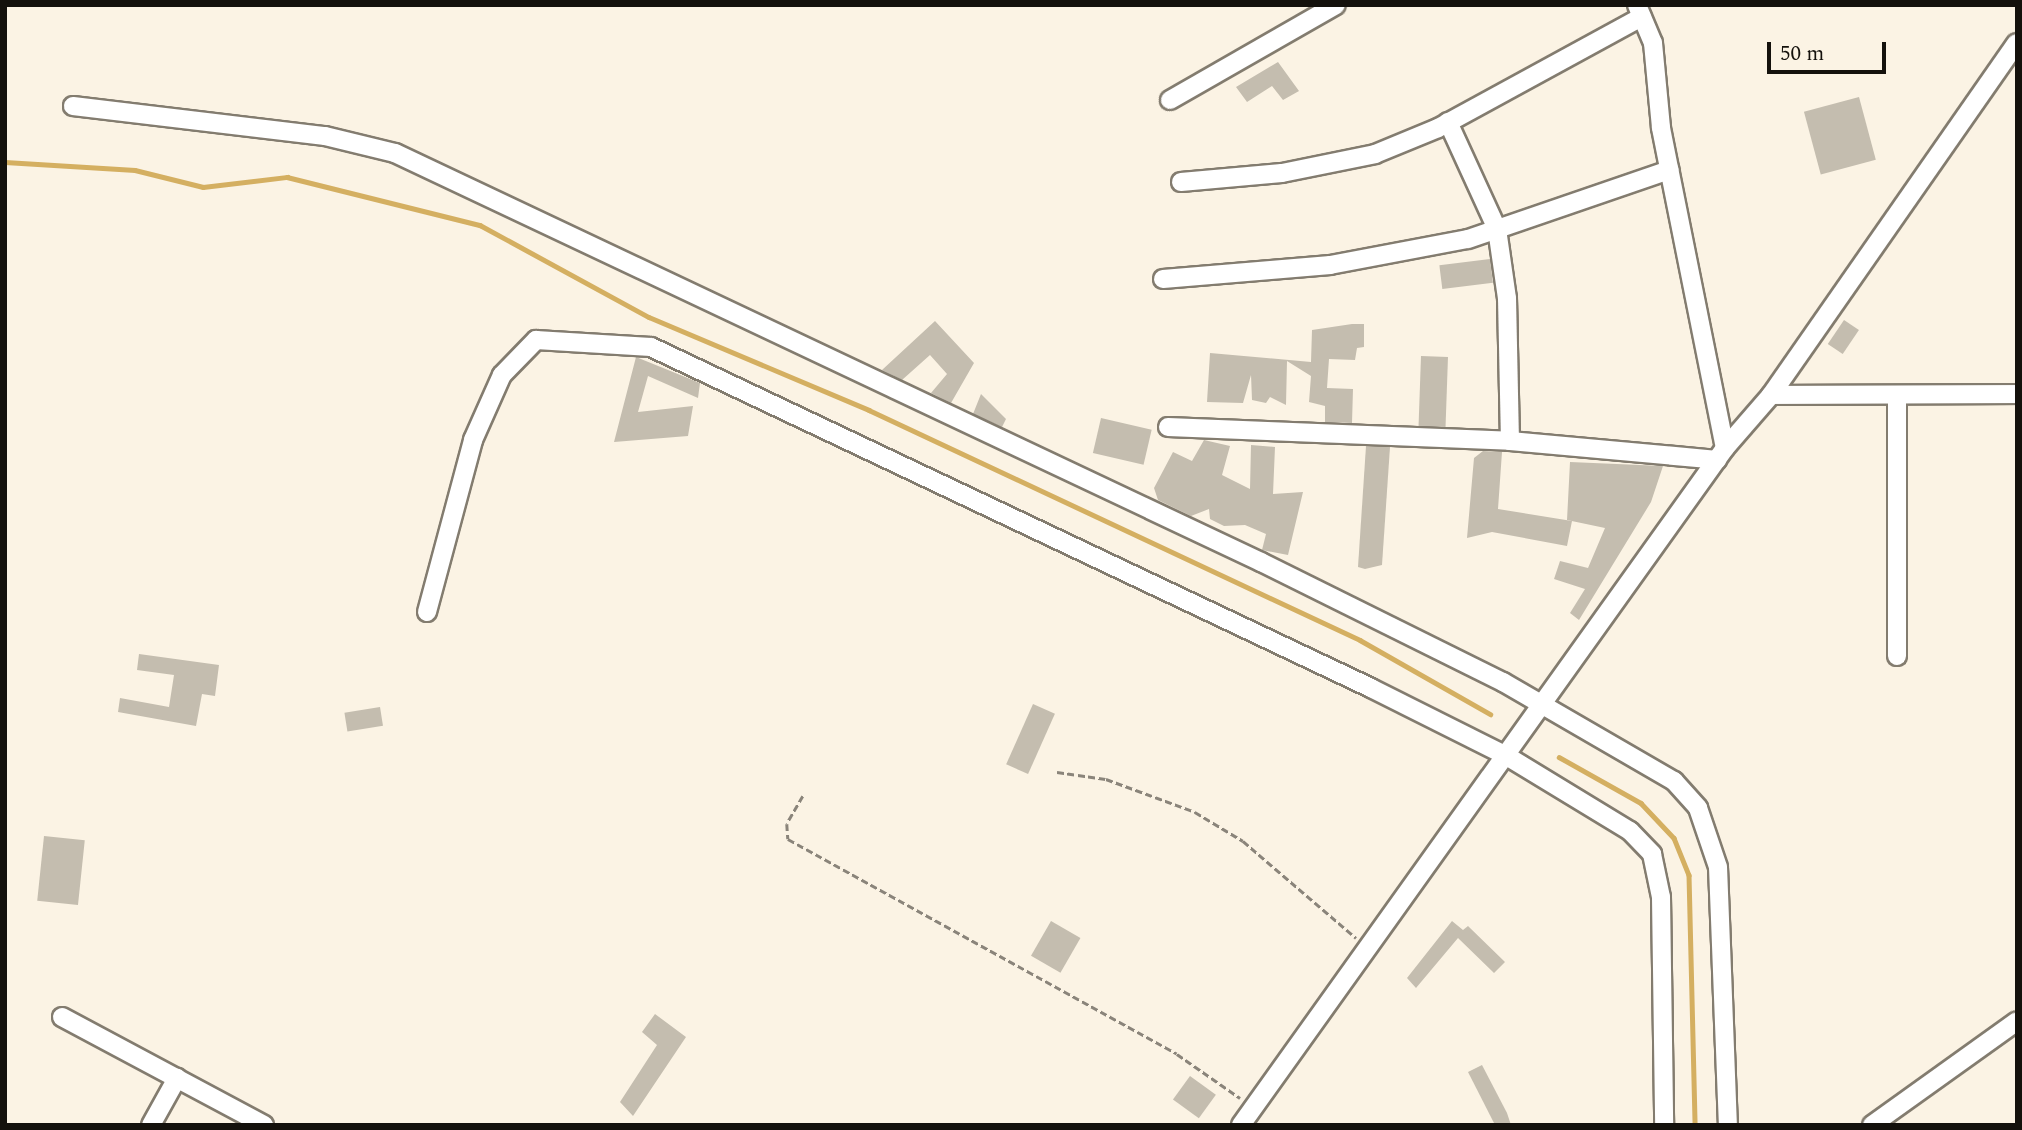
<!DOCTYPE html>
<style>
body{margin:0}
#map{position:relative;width:2022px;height:1130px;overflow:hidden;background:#fbf3e4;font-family:Spectral,serif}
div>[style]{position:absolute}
.stream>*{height:4.5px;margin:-2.25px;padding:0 2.25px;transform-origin:2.25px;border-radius:2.25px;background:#d4af61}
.building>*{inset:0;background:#c4bdaf;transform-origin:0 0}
.path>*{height:2.5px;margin-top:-1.25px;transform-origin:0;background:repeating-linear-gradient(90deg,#8a847a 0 7px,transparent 0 10.5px)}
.roads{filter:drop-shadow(2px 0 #837c6f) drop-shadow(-2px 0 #837c6f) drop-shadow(0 2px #837c6f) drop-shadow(0 -2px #837c6f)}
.minor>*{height:18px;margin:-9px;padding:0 9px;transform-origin:9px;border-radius:9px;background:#fff}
span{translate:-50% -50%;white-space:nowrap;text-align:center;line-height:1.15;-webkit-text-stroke:6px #fbf3e4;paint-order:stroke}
.frame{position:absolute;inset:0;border:7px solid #14110c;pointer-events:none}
.scale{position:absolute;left:1767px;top:42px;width:119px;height:32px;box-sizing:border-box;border:4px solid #14110c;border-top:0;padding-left:9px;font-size:21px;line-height:24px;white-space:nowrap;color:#14110c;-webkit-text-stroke:5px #fbf3e4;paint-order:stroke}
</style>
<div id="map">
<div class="stream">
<div style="left:5px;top:162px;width:130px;rotate:3.5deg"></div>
<div style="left:135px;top:170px;width:70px;rotate:14deg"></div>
<div style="left:203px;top:187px;width:85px;rotate:-6.8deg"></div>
<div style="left:287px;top:177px;width:199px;rotate:14deg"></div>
<div style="left:480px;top:225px;width:192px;rotate:28.6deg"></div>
<div style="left:649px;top:317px;width:239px;rotate:22.9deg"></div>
<div style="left:869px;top:410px;width:542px;rotate:25.1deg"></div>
<div style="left:1360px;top:640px;width:150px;rotate:29.6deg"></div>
<div style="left:1559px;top:757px;width:94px;rotate:29.3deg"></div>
<div style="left:1641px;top:803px;width:48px;rotate:46.7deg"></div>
<div style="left:1674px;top:838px;width:40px;rotate:68deg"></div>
<div style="left:1689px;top:875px;width:250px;rotate:88.6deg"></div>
</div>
<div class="building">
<div style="clip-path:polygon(1278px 62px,1299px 91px,1283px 100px,1272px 86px,1247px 102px,1236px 87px)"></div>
<div style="left:1859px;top:97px;width:65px;height:57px;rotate:75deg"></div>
<div style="left:1490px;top:259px;width:24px;height:51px;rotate:83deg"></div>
<div style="left:1844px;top:320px;width:18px;height:29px;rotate:34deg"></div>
<div style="clip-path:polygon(935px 321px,974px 363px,951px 403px,931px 393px,947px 374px,930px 355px,902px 380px,882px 370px)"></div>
<div style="clip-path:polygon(1352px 324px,1364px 324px,1364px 347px,1357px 348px,1355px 360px,1329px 359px,1327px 388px,1353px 389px,1352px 423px,1325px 422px,1325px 406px,1309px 402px,1311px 376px,1287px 361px,1286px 405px,1270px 397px,1266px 403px,1252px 400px,1251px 375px,1243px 403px,1207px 402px,1210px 353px,1311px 362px,1312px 330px)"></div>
<div style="left:1421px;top:356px;width:27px;height:70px;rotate:2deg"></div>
<div style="clip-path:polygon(636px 357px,700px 383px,698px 398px,648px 376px,638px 412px,693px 406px,688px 436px,614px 442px)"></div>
<div style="clip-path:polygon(981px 394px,1006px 419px,1002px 427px,973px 414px)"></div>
<div style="left:1101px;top:418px;width:52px;height:36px;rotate:13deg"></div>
<div style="clip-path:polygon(1204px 440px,1230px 446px,1222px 475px,1250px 489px,1251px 445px,1275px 447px,1273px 494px,1303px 492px,1288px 555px,1262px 550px,1266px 534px,1245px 525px,1224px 526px,1210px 519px,1209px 509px,1191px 516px,1158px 500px,1154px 488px,1173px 452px,1192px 461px)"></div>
<div style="clip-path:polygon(1366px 446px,1390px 447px,1382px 565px,1365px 569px,1358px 567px)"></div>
<div style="clip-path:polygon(1483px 451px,1502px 452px,1498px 509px,1572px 521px,1567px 546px,1492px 532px,1467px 538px,1474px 458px)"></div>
<div style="clip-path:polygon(1570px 462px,1663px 466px,1651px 502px,1579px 620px,1570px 613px,1585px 589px,1554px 579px,1560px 561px,1588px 568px,1605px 528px,1567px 520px)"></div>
<div style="clip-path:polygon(139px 654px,219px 665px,215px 696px,202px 694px,196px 726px,118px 712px,120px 698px,169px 707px,174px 675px,137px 670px)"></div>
<div style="left:1033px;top:704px;width:24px;height:66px;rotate:24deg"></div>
<div style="left:380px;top:707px;width:19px;height:36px;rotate:81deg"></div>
<div style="left:44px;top:836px;width:41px;height:65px;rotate:6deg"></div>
<div style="left:1051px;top:921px;width:34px;height:40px;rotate:30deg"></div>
<div style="clip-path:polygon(1452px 921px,1463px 930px,1468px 926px,1505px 962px,1494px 973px,1458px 938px,1416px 988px,1407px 978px)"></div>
<div style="clip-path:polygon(655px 1014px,686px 1037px,633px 1116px,620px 1102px,657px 1045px,642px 1032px)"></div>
<div style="clip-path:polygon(1482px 1065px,1507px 1113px,1511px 1125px,1495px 1125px,1468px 1072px)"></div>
<div style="left:1190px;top:1076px;width:32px;height:29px;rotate:36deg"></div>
</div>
<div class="path">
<div style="left:1057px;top:772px;width:49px;rotate:8.1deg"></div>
<div style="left:1106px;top:779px;width:95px;rotate:20.3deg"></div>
<div style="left:1195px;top:812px;width:56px;rotate:31.1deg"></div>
<div style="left:1243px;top:841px;width:149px;rotate:40.6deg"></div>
<div style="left:803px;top:796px;width:32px;rotate:120deg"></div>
<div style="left:787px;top:824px;width:15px;rotate:86deg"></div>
<div style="left:788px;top:839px;width:444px;rotate:28.9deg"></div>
<div style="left:1177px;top:1054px;width:77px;rotate:34.9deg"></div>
</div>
<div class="roads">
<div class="minor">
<div style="left:1637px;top:5px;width:41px;rotate:67.2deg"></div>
<div style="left:1653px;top:43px;width:85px;rotate:84.6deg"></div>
<div style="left:1661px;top:128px;width:326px;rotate:78.7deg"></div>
<div style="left:1170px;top:100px;width:191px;rotate:-29.8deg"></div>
<div style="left:73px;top:106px;width:254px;rotate:6.8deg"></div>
<div style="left:325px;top:136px;width:72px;rotate:13.7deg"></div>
<div style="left:395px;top:153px;width:958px;rotate:25.28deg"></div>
<div style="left:1261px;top:562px;width:270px;rotate:26.4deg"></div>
<div style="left:1503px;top:682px;width:198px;rotate:30.1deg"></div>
<div style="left:1674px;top:781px;width:36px;rotate:48deg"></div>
<div style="left:1698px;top:808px;width:62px;rotate:71.3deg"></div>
<div style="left:1718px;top:867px;width:258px;rotate:87.8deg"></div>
<div style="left:1448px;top:122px;width:118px;rotate:65.4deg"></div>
<div style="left:1497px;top:229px;width:70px;rotate:81.8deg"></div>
<div style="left:1507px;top:298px;width:143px;rotate:88.8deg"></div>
<div style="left:1181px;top:182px;width:101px;rotate:-5.1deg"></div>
<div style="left:1282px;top:173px;width:95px;rotate:-11.5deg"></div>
<div style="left:1375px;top:154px;width:68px;rotate:-22.4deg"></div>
<div style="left:1438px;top:128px;width:232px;rotate:-28.6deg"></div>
<div style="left:1163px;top:279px;width:168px;rotate:-4.8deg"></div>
<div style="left:1330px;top:265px;width:140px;rotate:-10.7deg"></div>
<div style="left:1468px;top:239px;width:213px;rotate:-18.9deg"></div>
<div style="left:1771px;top:395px;width:246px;rotate:-0.2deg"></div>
<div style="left:1168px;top:427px;width:342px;rotate:2.3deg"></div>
<div style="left:1510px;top:441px;width:208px;rotate:5.2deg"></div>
<div style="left:427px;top:612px;width:178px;rotate:-75deg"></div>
<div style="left:473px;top:440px;width:71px;rotate:-66deg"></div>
<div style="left:502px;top:375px;width:49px;rotate:-45.8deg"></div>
<div style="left:536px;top:340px;width:115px;rotate:3.5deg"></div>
<div style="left:651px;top:347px;width:797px;rotate:25.34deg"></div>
<div style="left:1371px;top:688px;width:150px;rotate:26.6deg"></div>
<div style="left:1505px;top:755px;width:146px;rotate:31.3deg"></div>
<div style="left:1630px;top:831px;width:32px;rotate:46deg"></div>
<div style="left:1652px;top:854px;width:44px;rotate:78.2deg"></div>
<div style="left:1661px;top:897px;width:228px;rotate:89.2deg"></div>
<div style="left:1897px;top:656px;width:260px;rotate:-90deg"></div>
<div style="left:62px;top:1017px;width:229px;rotate:28.1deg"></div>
<div style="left:151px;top:1125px;width:54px;rotate:-61deg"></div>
<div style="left:1241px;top:1125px;width:832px;rotate:-54.44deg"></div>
<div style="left:1725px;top:448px;width:70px;rotate:-49deg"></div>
<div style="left:1771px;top:395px;width:429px;rotate:-55.1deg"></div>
<div style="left:1872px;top:1125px;width:178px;rotate:-35.6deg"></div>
</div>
</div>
<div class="frame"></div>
<div class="scale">50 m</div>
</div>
